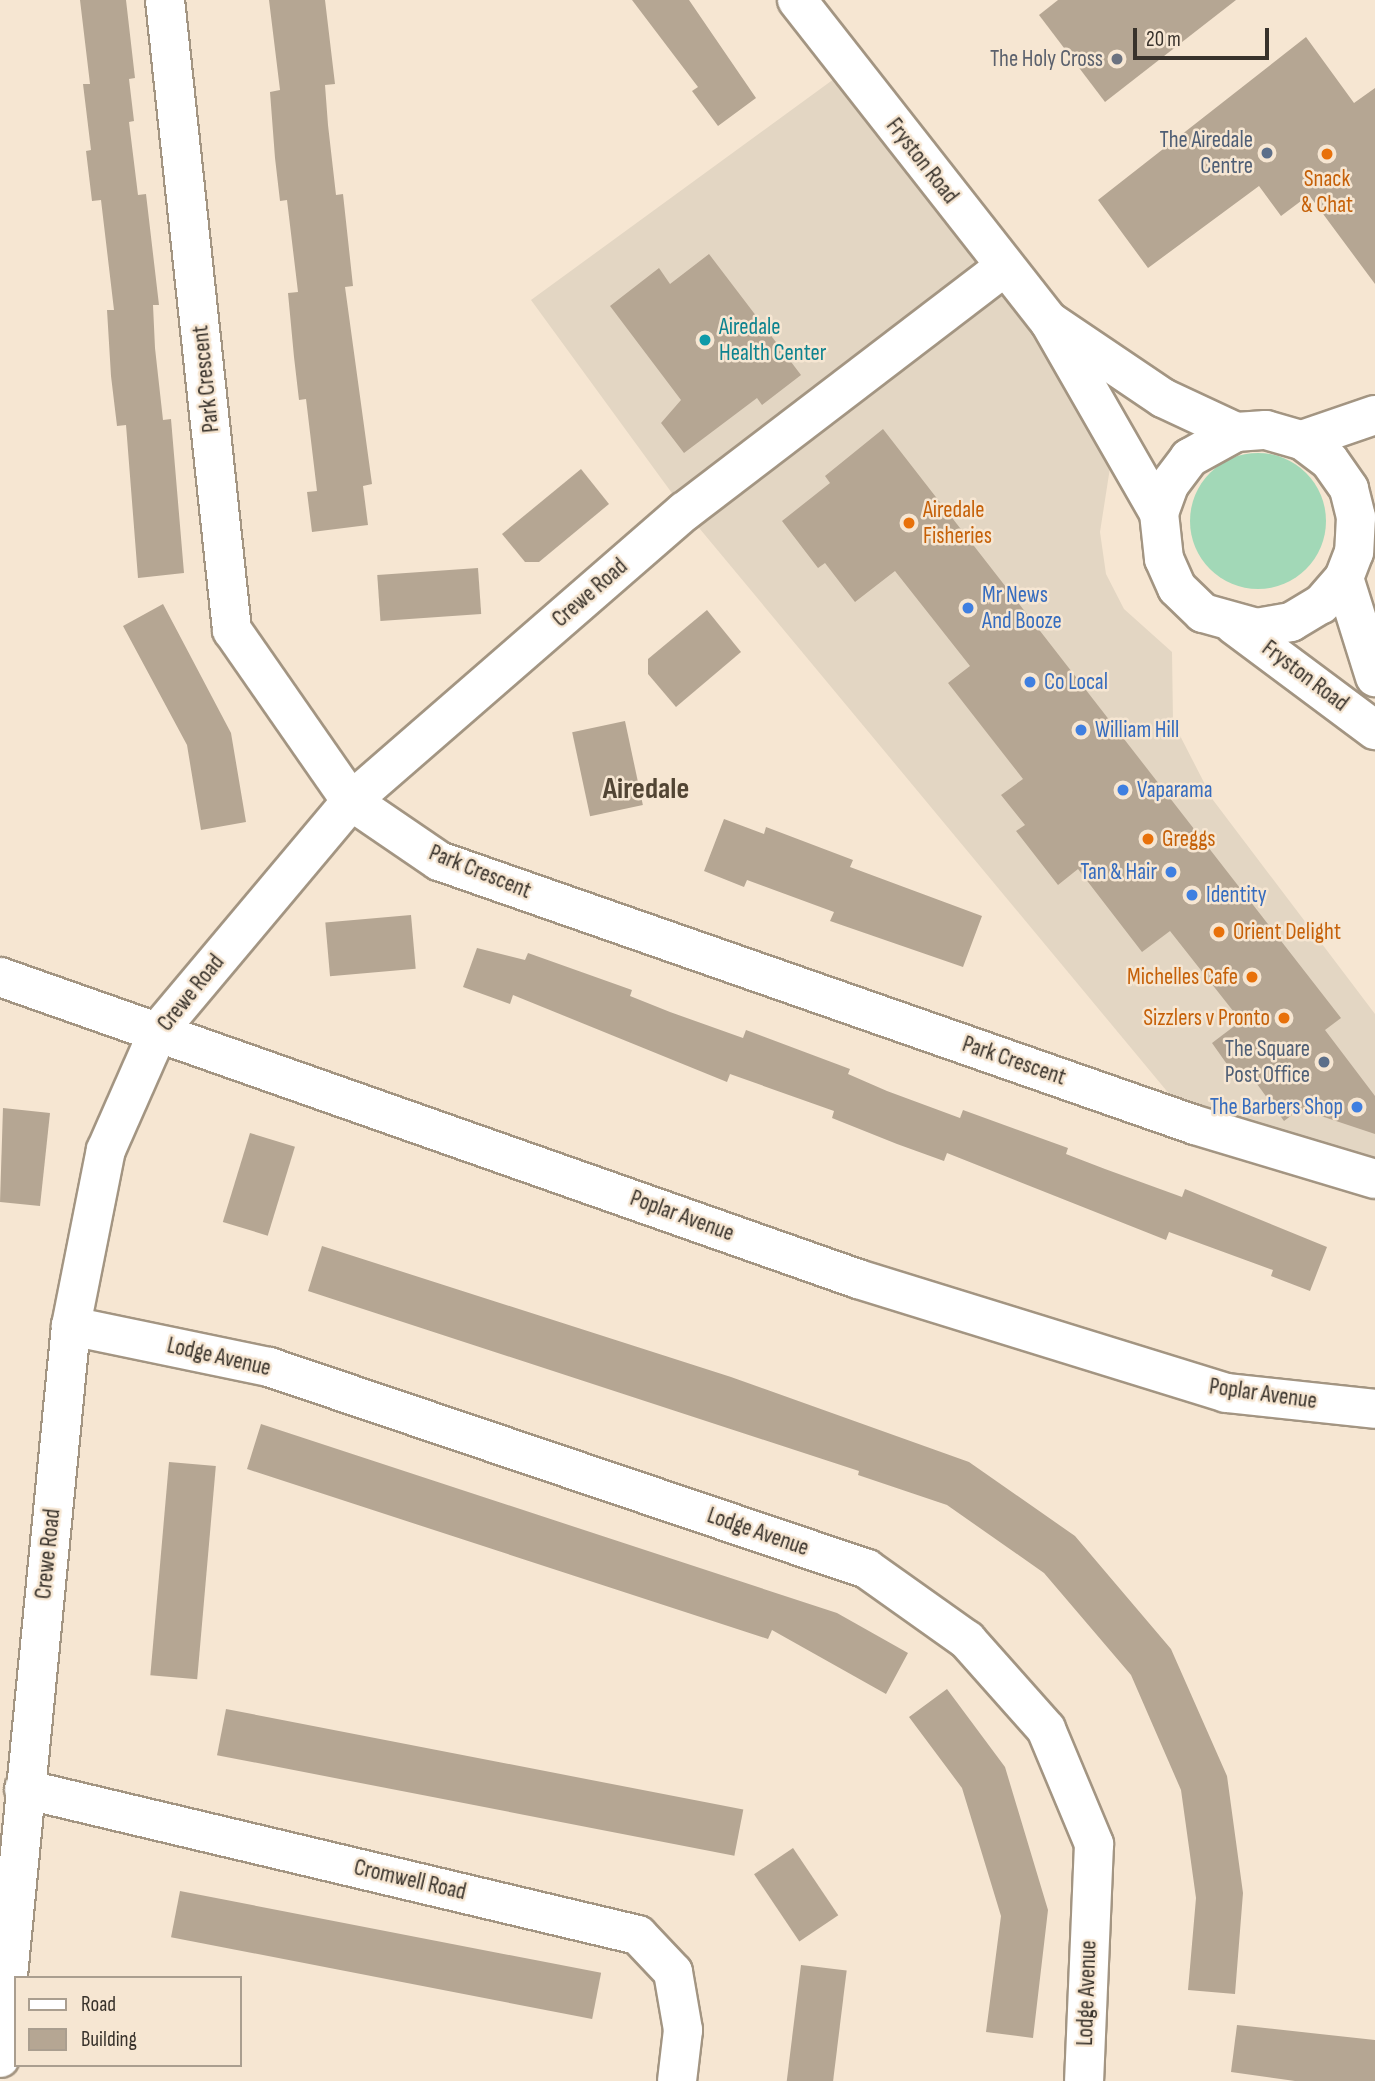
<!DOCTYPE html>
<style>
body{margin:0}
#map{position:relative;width:1375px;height:2081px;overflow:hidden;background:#f6e6d2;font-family:"Sofia Sans Condensed",sans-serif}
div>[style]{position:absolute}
.commercial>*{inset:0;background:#e3d6c3}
.green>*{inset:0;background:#a2d8b7}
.round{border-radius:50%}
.building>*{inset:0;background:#b5a693;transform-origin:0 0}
.roads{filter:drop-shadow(2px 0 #a39582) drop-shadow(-2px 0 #a39582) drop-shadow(0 2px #a39582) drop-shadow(0 -2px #a39582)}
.minor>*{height:38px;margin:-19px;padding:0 19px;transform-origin:19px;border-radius:19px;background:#fff}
.dots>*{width:19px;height:19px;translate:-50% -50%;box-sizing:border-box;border:4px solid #f6e6d2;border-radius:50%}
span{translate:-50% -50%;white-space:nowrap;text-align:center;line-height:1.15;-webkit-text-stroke:5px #f6e6d2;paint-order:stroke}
.worship-label{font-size:23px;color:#5b616d}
.right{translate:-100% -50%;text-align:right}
.service-label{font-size:23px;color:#4e5e75}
.street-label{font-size:23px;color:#38322b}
.food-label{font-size:23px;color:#c56008}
.left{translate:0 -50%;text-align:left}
.culture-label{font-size:23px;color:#0d838f}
.shop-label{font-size:23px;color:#366cbe}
.district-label{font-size:30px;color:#524534;font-weight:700}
.legend{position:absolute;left:14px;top:1976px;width:228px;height:91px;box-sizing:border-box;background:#f6e6d2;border:2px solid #aa9e8f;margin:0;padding:9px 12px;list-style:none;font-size:21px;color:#38322b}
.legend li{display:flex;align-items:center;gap:14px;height:35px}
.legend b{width:35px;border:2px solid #aa9e8f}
.scale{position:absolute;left:1133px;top:28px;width:136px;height:32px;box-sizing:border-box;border:4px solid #38322b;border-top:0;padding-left:9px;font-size:21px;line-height:24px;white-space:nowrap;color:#38322b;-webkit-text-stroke:5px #f6e6d2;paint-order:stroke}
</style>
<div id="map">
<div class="commercial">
<div style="clip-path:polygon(849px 68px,1114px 442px,1100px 532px,1106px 574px,1124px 609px,1172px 652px,1173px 722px,1213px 800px,1375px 1014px,1375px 1179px,1195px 1125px,685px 511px,531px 300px)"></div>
</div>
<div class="green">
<div class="round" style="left:1190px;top:453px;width:136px;height:136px"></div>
</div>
<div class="building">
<div style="clip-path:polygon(80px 0,126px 0,135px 78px,129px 79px,134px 121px,129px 122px,138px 195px,146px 194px,159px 305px,153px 305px,155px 348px,163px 420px,171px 419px,184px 573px,138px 578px,126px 425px,117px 426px,111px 376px,107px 310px,114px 310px,101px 200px,92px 201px,86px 151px,91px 150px,83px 84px,90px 84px)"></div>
<div style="clip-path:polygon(269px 0,325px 0,335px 84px,325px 85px,328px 125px,336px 195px,343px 194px,353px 286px,345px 287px,372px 484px,363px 486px,368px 525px,312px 532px,307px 492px,317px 491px,306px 399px,299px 400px,294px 357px,288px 293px,298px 292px,287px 200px,280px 201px,275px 158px,270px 92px,280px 90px)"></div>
<div style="clip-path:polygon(632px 0,689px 0,756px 98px,718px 126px,692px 91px,698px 87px)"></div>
<div style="clip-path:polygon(1058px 0,1236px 0,1105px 102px,1039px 15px)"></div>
<div style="clip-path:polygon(1306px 37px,1354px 103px,1375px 88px,1375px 284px,1309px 195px,1281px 216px,1259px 186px,1148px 268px,1098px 200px)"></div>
<div style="clip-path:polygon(709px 254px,801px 375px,762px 405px,757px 398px,684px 453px,661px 423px,681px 400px,610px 306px,659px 268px,670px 284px)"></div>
<div style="clip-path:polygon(883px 429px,1341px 1018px,1325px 1030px,1375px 1096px,1375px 1134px,1300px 1109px,1284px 1121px,1246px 1069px,1236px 1077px,1212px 1043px,1241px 1021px,1170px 931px,1142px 952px,1078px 869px,1058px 885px,1016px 831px,1025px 825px,1001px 795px,1023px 779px,948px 683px,970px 666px,895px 571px,855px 602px,825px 563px,818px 568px,782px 521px,830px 483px,825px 476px)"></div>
<div style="clip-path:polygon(581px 469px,609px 504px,539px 562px,525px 562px,502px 534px)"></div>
<div style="left:478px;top:568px;width:46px;height:101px;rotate:86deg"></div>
<div style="clip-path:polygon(163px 604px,231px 733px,246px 822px,201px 830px,187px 745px,123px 626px)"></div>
<div style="clip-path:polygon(707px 610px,741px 652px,676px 707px,648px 674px,648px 659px)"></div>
<div style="left:625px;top:721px;width:86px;height:54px;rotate:78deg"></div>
<div style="clip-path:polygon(724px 819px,764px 834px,766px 827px,853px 860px,850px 867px,982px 916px,963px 967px,830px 921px,834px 912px,747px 880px,744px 887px,704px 871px)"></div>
<div style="left:411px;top:915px;width:54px;height:86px;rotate:85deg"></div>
<div style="clip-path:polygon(477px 948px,525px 960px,528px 953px,632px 990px,630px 996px,670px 1012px,743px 1038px,746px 1030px,850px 1069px,848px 1074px,887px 1091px,960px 1118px,963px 1110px,1068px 1148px,1066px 1154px,1105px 1169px,1182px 1197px,1185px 1189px,1327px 1247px,1310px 1291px,1271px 1276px,1273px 1270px,1169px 1232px,1166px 1240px,947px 1153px,944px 1161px,897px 1144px,832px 1118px,834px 1111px,730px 1074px,727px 1082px,513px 995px,510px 1004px,463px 987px)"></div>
<div style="clip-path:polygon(3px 1108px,50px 1113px,40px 1206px,0 1202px)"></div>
<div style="left:250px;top:1133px;width:47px;height:93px;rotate:17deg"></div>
<div style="clip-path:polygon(322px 1246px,731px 1377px,969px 1462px,1075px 1536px,1171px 1649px,1227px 1776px,1243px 1893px,1235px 1994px,1188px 1990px,1196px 1898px,1181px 1790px,1131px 1675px,1044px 1573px,947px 1505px,858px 1475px,859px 1471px,308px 1291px)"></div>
<div style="clip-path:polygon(261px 1424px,837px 1613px,908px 1653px,886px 1694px,772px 1630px,768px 1639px,247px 1469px)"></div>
<div style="left:169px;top:1462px;width:47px;height:214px;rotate:5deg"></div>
<div style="clip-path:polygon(947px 1689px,1005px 1767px,1048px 1910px,1033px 2038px,986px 2032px,1001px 1916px,962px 1788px,909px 1717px)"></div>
<div style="left:226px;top:1709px;width:527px;height:47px;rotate:11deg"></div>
<div style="left:793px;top:1848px;width:81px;height:47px;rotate:56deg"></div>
<div style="left:180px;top:1891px;width:429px;height:47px;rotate:11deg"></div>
<div style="left:801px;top:1965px;width:46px;height:117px;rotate:7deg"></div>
<div style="clip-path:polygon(1237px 2025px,1375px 2040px,1375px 2081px,1295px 2081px,1231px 2072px)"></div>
</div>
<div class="roads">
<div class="minor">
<div style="left:165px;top:0;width:634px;rotate:83.93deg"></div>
<div style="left:232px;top:630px;width:208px;rotate:55.2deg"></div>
<div style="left:351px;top:801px;width:107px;rotate:34.3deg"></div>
<div style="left:439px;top:861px;width:801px;rotate:19.25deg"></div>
<div style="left:1195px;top:1125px;width:188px;rotate:16.7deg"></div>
<div style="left:797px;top:0;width:408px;rotate:51.9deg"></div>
<div style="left:1049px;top:321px;width:221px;rotate:60.2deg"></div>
<div style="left:1049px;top:321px;width:138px;rotate:34deg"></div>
<div style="left:1163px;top:398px;width:81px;rotate:25deg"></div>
<div style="left:1236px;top:432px;width:30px;rotate:-4deg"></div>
<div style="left:1266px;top:430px;width:37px;rotate:16deg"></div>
<div style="left:1302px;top:440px;width:34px;rotate:37deg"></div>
<div style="left:1329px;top:460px;width:35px;rotate:55deg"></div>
<div style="left:1349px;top:489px;width:29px;rotate:76deg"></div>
<div style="left:1356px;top:517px;width:35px;rotate:93deg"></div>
<div style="left:1354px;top:552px;width:28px;rotate:111deg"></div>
<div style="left:1344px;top:578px;width:35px;rotate:131deg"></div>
<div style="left:1321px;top:604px;width:35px;rotate:149deg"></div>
<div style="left:1291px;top:622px;width:35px;rotate:170deg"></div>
<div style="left:1257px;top:628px;width:56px;rotate:-164.5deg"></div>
<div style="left:1203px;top:613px;width:36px;rotate:-136deg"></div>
<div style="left:1177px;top:588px;width:32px;rotate:-114deg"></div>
<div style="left:1164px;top:559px;width:46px;rotate:-96.2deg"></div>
<div style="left:1159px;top:513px;width:30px;rotate:-70deg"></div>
<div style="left:1169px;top:485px;width:34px;rotate:-53deg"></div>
<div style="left:1189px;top:458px;width:54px;rotate:-29deg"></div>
<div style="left:1302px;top:440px;width:77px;rotate:-18.9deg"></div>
<div style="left:1344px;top:578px;width:104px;rotate:72.6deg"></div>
<div style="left:1234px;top:625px;width:176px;rotate:36.7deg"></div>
<div style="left:0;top:977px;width:910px;rotate:19.39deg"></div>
<div style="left:858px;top:1279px;width:385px;rotate:17.2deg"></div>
<div style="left:1226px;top:1393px;width:150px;rotate:6.1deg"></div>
<div style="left:71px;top:1326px;width:202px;rotate:11.7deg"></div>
<div style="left:269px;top:1367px;width:631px;rotate:18.66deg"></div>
<div style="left:867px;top:1569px;width:123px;rotate:35.4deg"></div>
<div style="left:967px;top:1640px;width:119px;rotate:48.4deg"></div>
<div style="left:1046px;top:1729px;width:125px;rotate:67.3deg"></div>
<div style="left:1094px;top:1844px;width:237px;rotate:92.4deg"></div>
<div style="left:24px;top:1789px;width:631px;rotate:13.38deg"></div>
<div style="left:638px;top:1935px;width:51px;rotate:46.6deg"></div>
<div style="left:673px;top:1972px;width:59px;rotate:80.2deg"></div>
<div style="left:683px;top:2030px;width:51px;rotate:96.7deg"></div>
<div style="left:0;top:2058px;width:735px;rotate:-84.46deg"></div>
<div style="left:71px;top:1326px;width:179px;rotate:-78.8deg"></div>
<div style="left:106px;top:1150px;width:131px;rotate:-66.2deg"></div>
<div style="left:159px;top:1030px;width:299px;rotate:-50deg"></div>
<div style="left:351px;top:801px;width:442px;rotate:-41deg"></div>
<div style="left:685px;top:511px;width:402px;rotate:-37.4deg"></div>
</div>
</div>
<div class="dots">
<div style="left:1117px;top:59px;background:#6b7280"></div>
<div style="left:1267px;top:153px;background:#5c6f8a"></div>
<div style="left:1327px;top:154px;background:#e8710a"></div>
<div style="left:705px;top:340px;background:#0f9aa8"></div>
<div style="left:909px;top:523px;background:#e8710a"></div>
<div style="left:968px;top:608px;background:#3f7fe0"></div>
<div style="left:1030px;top:682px;background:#3f7fe0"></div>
<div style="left:1081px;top:730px;background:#3f7fe0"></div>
<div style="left:1123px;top:790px;background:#3f7fe0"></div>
<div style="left:1148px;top:839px;background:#e8710a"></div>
<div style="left:1171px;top:872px;background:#3f7fe0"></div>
<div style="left:1192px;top:895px;background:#3f7fe0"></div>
<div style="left:1219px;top:932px;background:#e8710a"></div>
<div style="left:1252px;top:977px;background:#e8710a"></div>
<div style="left:1284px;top:1018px;background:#e8710a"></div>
<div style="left:1324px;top:1062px;background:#5c6f8a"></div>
<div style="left:1357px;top:1107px;background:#3f7fe0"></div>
</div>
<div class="worship-label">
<span class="right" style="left:1103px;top:59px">The Holy Cross</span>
</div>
<div class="service-label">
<span class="right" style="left:1253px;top:153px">The Airedale<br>Centre</span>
<span class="right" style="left:1310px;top:1062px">The Square<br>Post Office</span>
</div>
<div class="street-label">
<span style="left:922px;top:161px;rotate:52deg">Fryston Road</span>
<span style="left:206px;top:379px;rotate:-96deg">Park Crescent</span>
<span style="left:590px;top:593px;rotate:-41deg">Crewe Road</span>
<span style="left:1305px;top:676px;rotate:37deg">Fryston Road</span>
<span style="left:480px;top:872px;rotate:22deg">Park Crescent</span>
<span style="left:191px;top:993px;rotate:-51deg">Crewe Road</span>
<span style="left:1014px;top:1061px;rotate:19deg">Park Crescent</span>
<span style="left:682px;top:1216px;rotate:20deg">Poplar Avenue</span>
<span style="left:219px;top:1357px;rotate:13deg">Lodge Avenue</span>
<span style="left:1263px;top:1394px;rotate:8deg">Poplar Avenue</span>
<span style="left:758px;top:1532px;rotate:19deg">Lodge Avenue</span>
<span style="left:48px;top:1554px;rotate:-84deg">Crewe Road</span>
<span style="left:410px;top:1880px;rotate:13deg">Cromwell Road</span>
<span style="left:1087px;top:1993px;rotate:-88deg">Lodge Avenue</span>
</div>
<div class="food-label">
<span style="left:1327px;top:192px">Snack<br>&amp; Chat</span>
<span class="left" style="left:923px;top:523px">Airedale<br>Fisheries</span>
<span class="left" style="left:1162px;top:839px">Greggs</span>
<span class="left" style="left:1233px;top:932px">Orient Delight</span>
<span class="right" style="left:1238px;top:977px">Michelles Cafe</span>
<span class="right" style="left:1270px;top:1018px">Sizzlers v Pronto</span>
</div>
<div class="culture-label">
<span class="left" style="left:719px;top:340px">Airedale<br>Health Center</span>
</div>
<div class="shop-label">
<span class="left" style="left:982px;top:608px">Mr News<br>And Booze</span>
<span class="left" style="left:1044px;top:682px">Co Local</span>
<span class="left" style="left:1095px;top:730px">William Hill</span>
<span class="left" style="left:1137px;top:790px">Vaparama</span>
<span class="right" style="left:1157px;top:872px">Tan &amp; Hair</span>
<span class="left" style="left:1206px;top:895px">Identity</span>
<span class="right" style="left:1343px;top:1107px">The Barbers Shop</span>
</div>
<div class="district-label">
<span style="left:646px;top:789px">Airedale</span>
</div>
<ul class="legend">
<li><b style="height:9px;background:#fff"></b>Road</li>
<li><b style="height:19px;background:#b5a693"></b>Building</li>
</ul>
<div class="scale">20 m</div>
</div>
